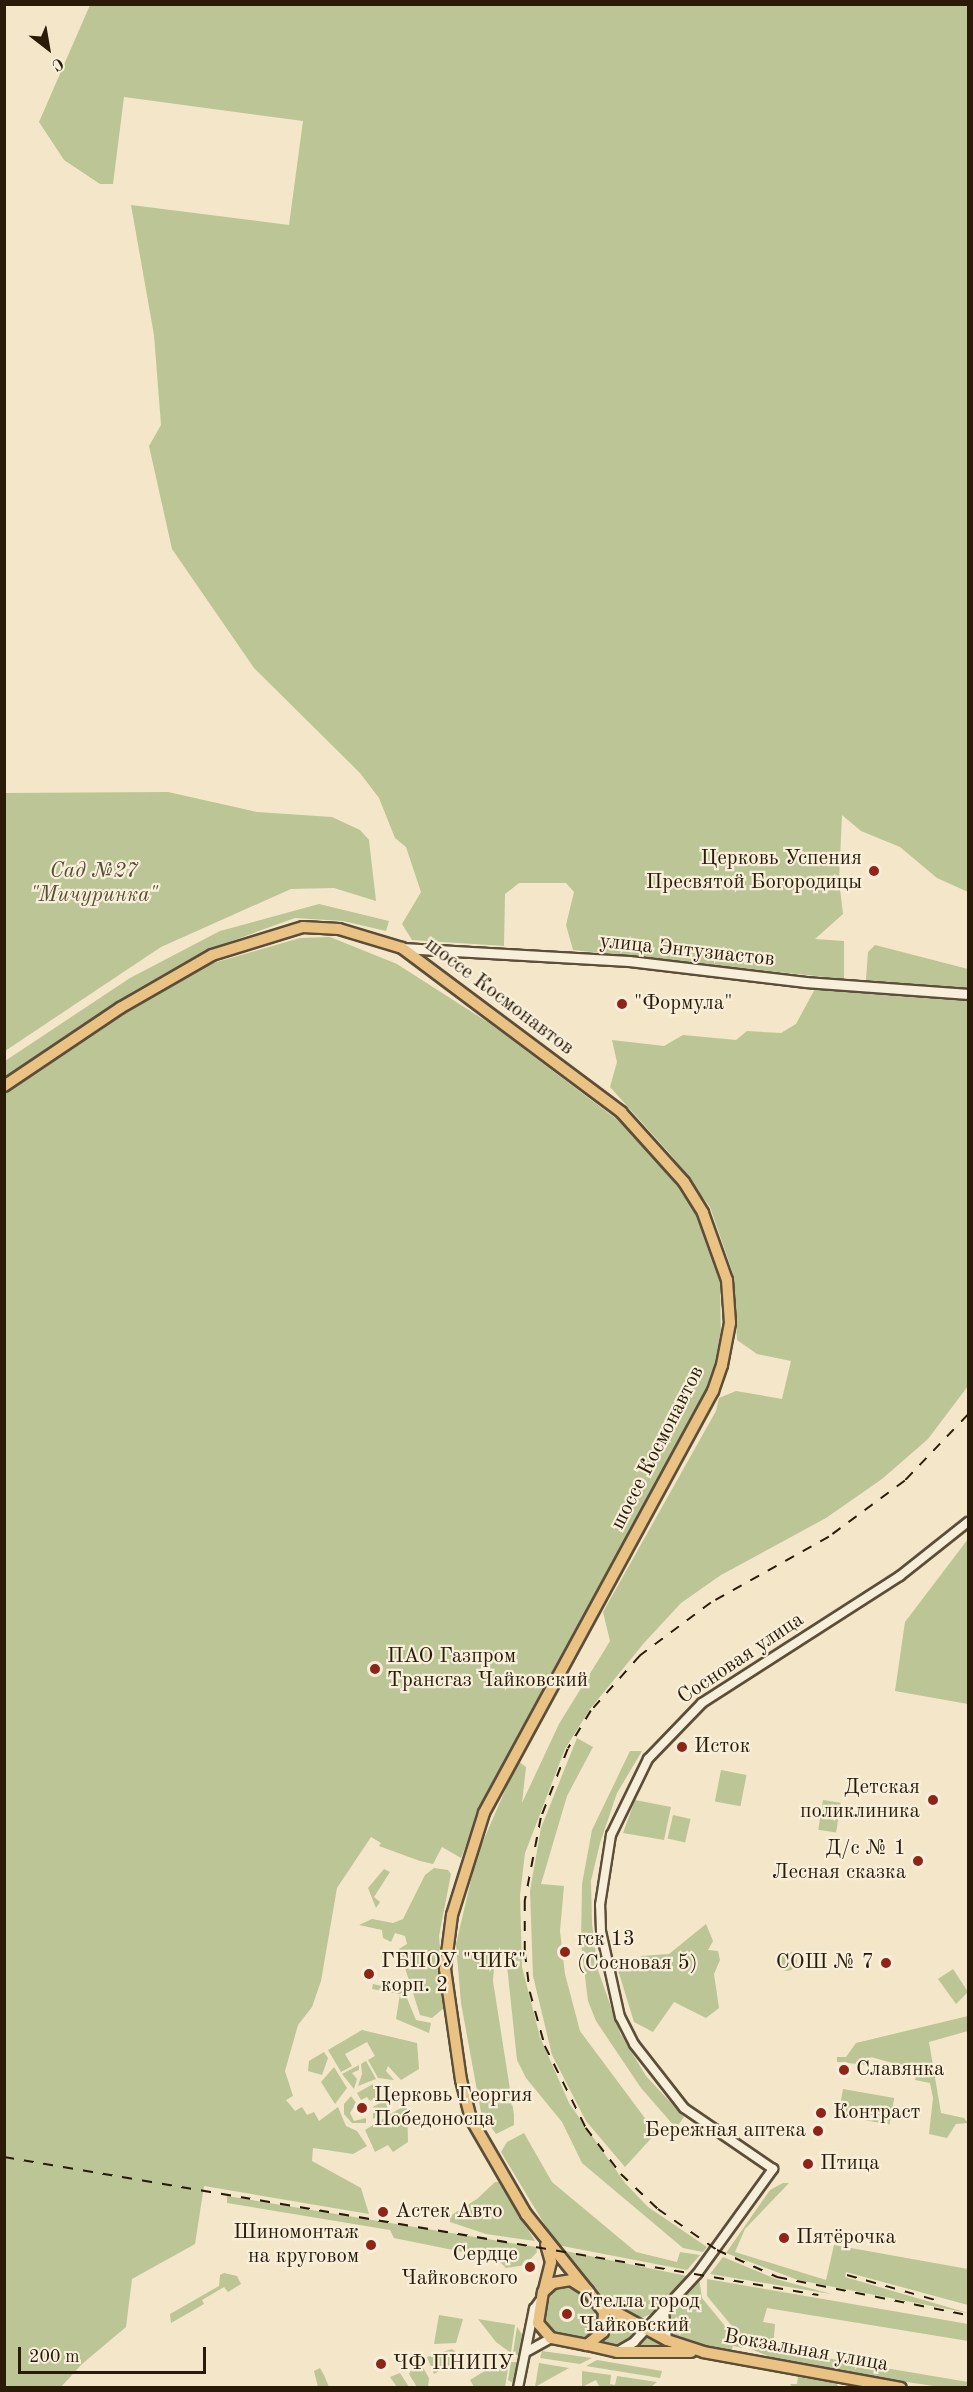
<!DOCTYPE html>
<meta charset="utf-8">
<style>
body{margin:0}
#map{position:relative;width:973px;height:2392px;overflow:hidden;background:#f4e6c8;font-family:"Old Standard TT",serif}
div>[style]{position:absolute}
.green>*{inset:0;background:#bbc596;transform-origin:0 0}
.round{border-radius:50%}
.roads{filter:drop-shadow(2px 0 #5c4e39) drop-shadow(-2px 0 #5c4e39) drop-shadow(0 2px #5c4e39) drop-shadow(0 -2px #5c4e39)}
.tertiary>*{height:8px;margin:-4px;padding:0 4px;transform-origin:4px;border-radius:4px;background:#f8efdb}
.secondary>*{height:9px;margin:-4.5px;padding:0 4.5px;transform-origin:4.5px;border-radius:4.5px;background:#f8efdb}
.primary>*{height:10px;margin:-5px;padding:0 5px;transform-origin:5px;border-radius:5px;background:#eac384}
.rail>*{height:1.5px;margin-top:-0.75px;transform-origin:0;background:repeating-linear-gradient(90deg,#2a1b09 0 10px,transparent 0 20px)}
.dots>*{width:16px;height:16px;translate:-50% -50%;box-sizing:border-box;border:3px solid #f8efdb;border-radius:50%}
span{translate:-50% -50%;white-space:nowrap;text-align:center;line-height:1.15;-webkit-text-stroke:4.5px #f8efdb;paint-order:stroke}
.poi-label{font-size:21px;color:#2a1b09}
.right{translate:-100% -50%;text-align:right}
.left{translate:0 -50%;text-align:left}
.park-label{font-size:21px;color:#564e33;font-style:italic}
.street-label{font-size:21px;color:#2a1b09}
.frame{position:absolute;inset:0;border:6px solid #2a1b09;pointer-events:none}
.north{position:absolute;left:18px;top:18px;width:60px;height:60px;-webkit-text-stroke:4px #f8efdb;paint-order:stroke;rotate:149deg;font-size:16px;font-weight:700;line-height:24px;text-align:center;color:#2a1b09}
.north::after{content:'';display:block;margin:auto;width:21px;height:27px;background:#2a1b09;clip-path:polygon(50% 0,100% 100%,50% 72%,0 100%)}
.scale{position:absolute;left:18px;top:2347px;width:188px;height:27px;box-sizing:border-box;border:3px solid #2a1b09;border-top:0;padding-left:8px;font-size:18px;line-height:21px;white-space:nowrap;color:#2a1b09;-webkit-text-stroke:4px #f8efdb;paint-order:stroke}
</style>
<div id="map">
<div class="green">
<div style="clip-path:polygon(90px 5px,968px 5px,968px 892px,937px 878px,900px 847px,861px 831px,842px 815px,839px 881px,843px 914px,815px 939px,844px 941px,844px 979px,573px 950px,566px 925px,574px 892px,566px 883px,519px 883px,505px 894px,504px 946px,412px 940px,402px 924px,421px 892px,406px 847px,395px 838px,379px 798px,360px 773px,254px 668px,172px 549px,149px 446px,161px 425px,154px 335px,131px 205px,289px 225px,303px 121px,124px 97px,113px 184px,100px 184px,64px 160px,39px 122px)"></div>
<div style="clip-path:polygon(168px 792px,257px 812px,332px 817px,360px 830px,369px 840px,376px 901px,334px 888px,291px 889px,161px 947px,5px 1051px,5px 793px)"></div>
<div style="clip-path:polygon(319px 904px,389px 921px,386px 931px,343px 921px,295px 918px,204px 951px,134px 991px,5px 1077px,5px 1061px,130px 978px,220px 931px)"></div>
<div style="clip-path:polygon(330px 937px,397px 964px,489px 1023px,623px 1124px,661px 1165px,698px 1214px,720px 1278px,721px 1341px,709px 1384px,470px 1834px,461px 1858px,442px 1847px,433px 1864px,420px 1861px,379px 1846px,381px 1843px,371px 1837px,337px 1888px,321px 1981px,312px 2007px,298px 2025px,285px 2071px,293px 2096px,286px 2100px,295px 2111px,302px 2107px,307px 2115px,314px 2112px,319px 2121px,338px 2107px,346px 2126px,357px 2131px,367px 2146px,353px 2154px,313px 2148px,312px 2161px,361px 2188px,369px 2214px,204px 2186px,195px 2244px,132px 2279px,126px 2327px,82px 2364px,61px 2387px,5px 2387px,5px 1093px,140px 1003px,210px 964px,300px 938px)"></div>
<div style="clip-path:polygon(875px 945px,968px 969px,968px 988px,866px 980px,868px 952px)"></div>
<div style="clip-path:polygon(816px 987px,968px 999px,968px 1386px,928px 1439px,882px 1479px,826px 1518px,721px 1575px,681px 1603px,644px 1643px,590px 1709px,565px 1749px,525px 1853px,520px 1895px,522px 1967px,540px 2037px,569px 2103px,625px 2183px,648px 2207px,707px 2247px,703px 2252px,683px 2248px,582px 2163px,562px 2122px,526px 2078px,517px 2060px,506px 1956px,495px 1954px,493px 1981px,514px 2115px,514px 2125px,496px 2134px,481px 2112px,461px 2003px,456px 1944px,477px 1855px,518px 1761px,526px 1767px,522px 1803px,559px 1724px,610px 1641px,603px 1612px,716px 1411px,719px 1398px,736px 1391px,782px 1399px,791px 1361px,757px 1354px,737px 1340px,734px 1276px,710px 1207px,671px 1155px,610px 1087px,617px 1062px,612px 1040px,664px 1046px,683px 1035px,736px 1040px,747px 1031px,781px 1033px,796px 1024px)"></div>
<div style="clip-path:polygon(968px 1539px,968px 1704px,895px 1691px,905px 1622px)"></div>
<div style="clip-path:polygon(577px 1738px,593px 1747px,567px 1796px,541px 1884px,564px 1886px,560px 1931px,565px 1974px,580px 2031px,656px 2133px,625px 2167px,586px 2121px,552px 2055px,533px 1976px,530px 1891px,541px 1828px)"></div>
<div style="clip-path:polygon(630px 1751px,642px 1751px,617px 1793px,600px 1843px,591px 1881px,592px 1924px,598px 1970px,620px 2033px,646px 2076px,684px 2117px,676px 2128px,641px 2088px,596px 2021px,588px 2001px,581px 1944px,582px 1884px,592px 1830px)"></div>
<div style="left:721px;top:1770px;width:26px;height:32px;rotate:11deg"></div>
<div style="clip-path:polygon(635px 1800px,671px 1807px,664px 1840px,623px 1833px)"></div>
<div style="left:823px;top:1800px;width:18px;height:30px;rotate:9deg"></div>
<div style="left:673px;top:1815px;width:18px;height:24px;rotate:13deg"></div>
<div style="clip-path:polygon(434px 1868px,448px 1870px,451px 1874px,439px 1936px,445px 2007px,432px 2018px,420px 2015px,399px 1949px,407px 1944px,405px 1936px,395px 1933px,391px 1942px,383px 1938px,382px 1930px,359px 1925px,372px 1919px,393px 1923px,403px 1919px,425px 1875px)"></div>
<div style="clip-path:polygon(384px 1869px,390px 1872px,374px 1897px,380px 1902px,376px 1908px,368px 1888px)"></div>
<div style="clip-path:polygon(706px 1924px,713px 1941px,708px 1950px,718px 1951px,720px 1960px,714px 1974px,719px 2008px,706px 2018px,674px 2002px,653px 2032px,634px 2022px,618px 1970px,641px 1956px,669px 1954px)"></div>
<div class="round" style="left:777px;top:1951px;width:20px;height:20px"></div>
<div style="clip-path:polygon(953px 1969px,968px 1992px,956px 2004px,938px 1979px)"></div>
<div style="clip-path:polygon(373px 1984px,404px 1991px,416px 2020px,431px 2023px,429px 2033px,396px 2019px,400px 1994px,372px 1989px)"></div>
<div style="clip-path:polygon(968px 2016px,968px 2031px,929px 2042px,941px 2113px,964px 2118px,968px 2123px,956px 2124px,947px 2138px,929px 2134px,933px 2098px,930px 2083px,915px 2080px,917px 2070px,871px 2057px,869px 2065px,837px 2062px,837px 2057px,846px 2057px,856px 2043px)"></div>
<div style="clip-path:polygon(362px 2030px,417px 2043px,419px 2069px,401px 2080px,388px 2066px,386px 2071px,394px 2080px,378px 2078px,368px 2060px,375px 2056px,367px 2042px,345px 2054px,352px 2066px,341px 2072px,328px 2050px)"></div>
<div style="clip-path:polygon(324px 2052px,328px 2058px,322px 2075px,308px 2071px,309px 2061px)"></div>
<div style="clip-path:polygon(366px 2061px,376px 2079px,358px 2086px,362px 2074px,361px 2064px)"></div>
<div style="clip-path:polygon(359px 2065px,359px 2070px,352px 2073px,357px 2079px,354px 2089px,342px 2074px)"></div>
<div style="clip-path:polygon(334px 2067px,347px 2088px,335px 2104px,321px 2082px)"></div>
<div style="clip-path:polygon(373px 2084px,381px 2094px,370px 2101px,367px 2097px,361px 2100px,357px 2093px)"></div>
<div style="left:843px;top:2089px;width:52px;height:27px;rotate:10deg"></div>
<div style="clip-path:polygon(351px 2096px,356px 2103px,350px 2113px,354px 2121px,366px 2118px,366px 2123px,352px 2123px,344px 2114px,344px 2104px)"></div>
<div style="clip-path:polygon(385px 2100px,388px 2109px,373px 2119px,373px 2107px)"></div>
<div style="clip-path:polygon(407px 2104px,408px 2142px,393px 2152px,388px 2145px,375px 2152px,365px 2130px)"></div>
<div style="clip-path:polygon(524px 2133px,552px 2182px,636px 2252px,677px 2262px,680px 2252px,700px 2255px,687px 2270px,557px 2245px,501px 2152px,507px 2142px)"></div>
<div style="clip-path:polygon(495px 2182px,499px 2182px,535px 2241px,486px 2234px,450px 2222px,450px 2216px,477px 2199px)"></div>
<div style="clip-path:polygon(783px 2183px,789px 2183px,745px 2229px,735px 2252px,826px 2280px,834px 2245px,968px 2269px,968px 2305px,846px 2272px,845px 2277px,968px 2313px,798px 2280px,726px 2253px,770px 2190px)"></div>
<div style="clip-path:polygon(227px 2196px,536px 2247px,537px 2252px,525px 2265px,506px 2268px,497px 2259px,394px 2238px,390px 2230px,227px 2203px)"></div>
<div style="clip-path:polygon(565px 2251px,687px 2276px,659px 2311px,636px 2320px,606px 2302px,577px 2271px)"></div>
<div style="clip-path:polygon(723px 2257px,776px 2279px,831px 2294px,710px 2274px)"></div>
<div style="clip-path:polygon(224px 2273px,237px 2276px,241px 2284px,228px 2292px,224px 2287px,202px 2300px,204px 2304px,171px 2323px,170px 2314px,219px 2286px,220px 2275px)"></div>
<div style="clip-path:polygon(699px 2278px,702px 2298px,743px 2348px,733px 2346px,731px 2352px,679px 2339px,669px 2331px,670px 2310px)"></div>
<div style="clip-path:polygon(707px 2279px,968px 2324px,968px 2341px,767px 2308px,763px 2322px,775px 2324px,773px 2349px,968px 2382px,968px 2387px,941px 2387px,831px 2371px,780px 2361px,751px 2349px,707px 2296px)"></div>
<div style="clip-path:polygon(562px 2285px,573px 2287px,597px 2309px,599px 2329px,587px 2339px,546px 2333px,540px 2327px,546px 2296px)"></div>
<div style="clip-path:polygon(607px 2311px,642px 2329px,616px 2350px,596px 2344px,605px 2338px,611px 2324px)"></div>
<div style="clip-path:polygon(439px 2315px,463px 2319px,456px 2343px,434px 2344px)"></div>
<div style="clip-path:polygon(478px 2319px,515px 2325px,511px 2353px,496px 2342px)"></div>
<div style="clip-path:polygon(517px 2327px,523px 2336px,521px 2357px,513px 2353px)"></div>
<div style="clip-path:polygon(647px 2331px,689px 2350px,624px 2350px)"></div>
<div style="clip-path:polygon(452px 2349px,456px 2352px,453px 2363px,434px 2374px,427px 2357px)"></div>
<div style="clip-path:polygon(542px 2351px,592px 2358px,580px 2364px,540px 2358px)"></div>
<div style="clip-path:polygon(597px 2360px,662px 2371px,660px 2378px,586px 2366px)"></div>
<div style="clip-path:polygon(511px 2362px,520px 2362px,513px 2383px,508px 2380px)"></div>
<div style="clip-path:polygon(509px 2363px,505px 2387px,474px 2387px,470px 2380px,488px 2369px)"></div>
<div style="clip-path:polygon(539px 2363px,569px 2368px,535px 2387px)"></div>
<div style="clip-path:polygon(422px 2366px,429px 2378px,428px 2387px,417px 2387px,409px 2374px,413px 2367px)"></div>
<div style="clip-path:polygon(320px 2368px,324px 2375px,329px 2387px,318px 2387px,314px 2371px)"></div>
<div style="clip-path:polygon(582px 2371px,611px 2375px,610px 2384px,615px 2385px,617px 2376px,657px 2382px,651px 2387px,600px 2388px,596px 2380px,582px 2387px)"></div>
<div style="clip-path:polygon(400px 2373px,409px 2387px,397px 2387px,390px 2377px)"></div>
<div style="clip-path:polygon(798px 2377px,836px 2383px,839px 2387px,792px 2387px,790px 2384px,797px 2384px)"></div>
</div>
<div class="roads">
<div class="tertiary">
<div style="left:664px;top:2312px;width:28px;rotate:84deg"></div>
<div style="left:526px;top:2352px;width:29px;rotate:-29deg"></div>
<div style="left:617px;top:2352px;width:20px;rotate:-30deg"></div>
<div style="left:634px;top:2342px;width:93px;rotate:-47.2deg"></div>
<div style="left:697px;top:2274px;width:130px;rotate:-54.1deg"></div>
<div style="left:773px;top:2169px;width:108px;rotate:-145.6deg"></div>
<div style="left:684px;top:2108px;width:81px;rotate:-128deg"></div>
<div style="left:634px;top:2044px;width:30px;rotate:-117deg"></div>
<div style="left:620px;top:2017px;width:88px;rotate:-102.5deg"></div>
<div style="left:601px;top:1931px;width:26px;rotate:-92deg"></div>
<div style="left:600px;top:1905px;width:71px;rotate:-81.1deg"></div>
<div style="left:611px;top:1835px;width:85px;rotate:-64deg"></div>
<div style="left:648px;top:1759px;width:78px;rotate:-46deg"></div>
<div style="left:702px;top:1703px;width:235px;rotate:-32.7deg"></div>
<div style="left:900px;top:1576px;width:87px;rotate:-38.5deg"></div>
<div style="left:518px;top:2388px;width:81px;rotate:-78.6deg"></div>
<div style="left:534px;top:2309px;width:9px;rotate:-54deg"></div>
</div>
<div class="secondary">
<div style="left:402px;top:948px;width:227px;rotate:3.3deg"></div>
<div style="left:629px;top:961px;width:178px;rotate:6.8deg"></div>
<div style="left:806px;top:982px;width:162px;rotate:4.2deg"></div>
</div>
<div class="primary">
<div style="left:4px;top:1086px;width:140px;rotate:-33.9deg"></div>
<div style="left:120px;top:1008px;width:106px;rotate:-29.9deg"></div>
<div style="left:212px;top:955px;width:95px;rotate:-17.1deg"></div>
<div style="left:303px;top:927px;width:36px;rotate:3deg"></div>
<div style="left:339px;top:929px;width:66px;rotate:16.8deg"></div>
<div style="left:402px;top:948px;width:274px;rotate:36.8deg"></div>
<div style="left:621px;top:1112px;width:94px;rotate:48deg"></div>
<div style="left:684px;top:1182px;width:36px;rotate:58deg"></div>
<div style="left:703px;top:1213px;width:71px;rotate:70.3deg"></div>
<div style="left:727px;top:1280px;width:43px;rotate:86deg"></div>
<div style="left:730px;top:1323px;width:43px;rotate:100.8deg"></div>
<div style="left:722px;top:1365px;width:28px;rotate:109deg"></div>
<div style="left:713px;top:1391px;width:480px;rotate:118.5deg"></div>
<div style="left:484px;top:1813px;width:107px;rotate:107.4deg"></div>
<div style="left:452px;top:1915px;width:54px;rotate:97.4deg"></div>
<div style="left:445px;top:1969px;width:112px;rotate:81.8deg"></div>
<div style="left:461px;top:2080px;width:40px;rotate:75.6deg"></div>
<div style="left:471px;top:2119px;width:110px;rotate:59.9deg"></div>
<div style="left:526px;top:2214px;width:99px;rotate:51.2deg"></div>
<div style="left:571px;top:2280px;width:20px;rotate:33deg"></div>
<div style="left:588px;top:2291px;width:26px;rotate:53deg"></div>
<div style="left:604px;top:2312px;width:20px;rotate:93deg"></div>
<div style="left:603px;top:2332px;width:21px;rotate:141deg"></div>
<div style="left:587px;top:2345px;width:37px;rotate:-169deg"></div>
<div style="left:551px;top:2338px;width:20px;rotate:-131deg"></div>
<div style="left:538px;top:2323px;width:31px;rotate:-81deg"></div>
<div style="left:543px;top:2292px;width:13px;rotate:-42deg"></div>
<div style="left:553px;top:2283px;width:18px;rotate:-9deg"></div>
<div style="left:544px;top:2290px;width:29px;rotate:-76deg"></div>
<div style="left:551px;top:2262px;width:18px;rotate:-106deg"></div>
<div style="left:599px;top:2303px;width:77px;rotate:28.6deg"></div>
<div style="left:667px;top:2340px;width:38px;rotate:18deg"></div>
<div style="left:703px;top:2352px;width:201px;rotate:10.3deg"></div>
<div style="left:587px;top:2345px;width:31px;rotate:13deg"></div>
<div style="left:617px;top:2352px;width:74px"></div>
</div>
</div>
<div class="rail">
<div style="left:968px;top:1415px;width:91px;rotate:133.7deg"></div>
<div style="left:905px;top:1481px;width:94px;rotate:143.6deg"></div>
<div style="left:829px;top:1537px;width:135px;rotate:150.8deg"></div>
<div style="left:711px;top:1603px;width:89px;rotate:143.3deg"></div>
<div style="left:640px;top:1656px;width:74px;rotate:131.7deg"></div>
<div style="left:591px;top:1711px;width:44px;rotate:121.2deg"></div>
<div style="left:568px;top:1749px;width:74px;rotate:111.4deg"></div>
<div style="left:541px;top:1818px;width:85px;rotate:100.9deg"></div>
<div style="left:525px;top:1901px;width:51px;rotate:90deg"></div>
<div style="left:525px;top:1952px;width:40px;rotate:82.9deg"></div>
<div style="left:530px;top:1992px;width:56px;rotate:74.5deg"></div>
<div style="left:545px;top:2046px;width:92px;rotate:63.4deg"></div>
<div style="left:586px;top:2128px;width:58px;rotate:52.7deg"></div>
<div style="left:621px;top:2174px;width:51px;rotate:43.4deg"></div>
<div style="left:658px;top:2209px;width:72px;rotate:34.8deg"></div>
<div style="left:717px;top:2250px;width:66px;rotate:24.2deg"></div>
<div style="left:777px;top:2277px;width:195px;rotate:11.3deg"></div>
<div style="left:4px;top:2157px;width:826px;rotate:9.62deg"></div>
<div style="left:847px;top:2275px;width:96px;rotate:15.8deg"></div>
</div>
<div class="dots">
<div style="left:874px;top:871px;background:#8f2418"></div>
<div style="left:622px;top:1004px;background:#8f2418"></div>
<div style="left:375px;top:1669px;background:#8f2418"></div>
<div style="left:682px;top:1747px;background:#8f2418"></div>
<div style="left:933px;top:1800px;background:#8f2418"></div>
<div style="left:918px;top:1861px;background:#8f2418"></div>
<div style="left:565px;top:1952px;background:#8f2418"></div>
<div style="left:886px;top:1963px;background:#8f2418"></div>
<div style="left:369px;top:1974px;background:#8f2418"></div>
<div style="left:844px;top:2070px;background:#8f2418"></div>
<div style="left:362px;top:2108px;background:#8f2418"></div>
<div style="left:821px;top:2113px;background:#8f2418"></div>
<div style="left:818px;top:2131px;background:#8f2418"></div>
<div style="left:808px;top:2164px;background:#8f2418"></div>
<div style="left:383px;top:2212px;background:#8f2418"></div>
<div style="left:784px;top:2238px;background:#8f2418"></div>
<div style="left:371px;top:2245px;background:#8f2418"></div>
<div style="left:530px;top:2267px;background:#8f2418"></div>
<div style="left:567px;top:2314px;background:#8f2418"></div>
<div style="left:381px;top:2364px;background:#8f2418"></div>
</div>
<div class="poi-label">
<span class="right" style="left:862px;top:871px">Церковь Успения<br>Пресвятой Богородицы</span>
<span class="left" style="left:634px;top:1004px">"Формула"</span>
<span class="left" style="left:387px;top:1669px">ПАО Газпром<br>Трансгаз Чайковский</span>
<span class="left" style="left:694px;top:1747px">Исток</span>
<span class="right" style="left:920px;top:1800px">Детская<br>поликлиника</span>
<span class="right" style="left:906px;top:1861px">Д/с № 1<br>Лесная сказка</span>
<span class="left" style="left:577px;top:1952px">гск 13<br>(Сосновая 5)</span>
<span class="left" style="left:381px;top:1974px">ГБПОУ "ЧИК"<br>корп. 2</span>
<span class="right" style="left:874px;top:1963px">СОШ № 7</span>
<span class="left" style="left:856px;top:2070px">Славянка</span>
<span class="left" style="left:374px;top:2108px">Церковь Георгия<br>Победоносца</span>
<span class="left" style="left:833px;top:2113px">Контраст</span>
<span class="right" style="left:806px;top:2131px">Бережная аптека</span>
<span class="left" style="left:820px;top:2164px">Птица</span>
<span class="left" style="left:395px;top:2212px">Астек Авто</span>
<span class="right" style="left:359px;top:2245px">Шиномонтаж<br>на круговом</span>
<span class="left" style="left:796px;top:2238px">Пятёрочка</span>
<span class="right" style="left:518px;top:2267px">Сердце<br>Чайковского</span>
<span class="left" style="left:579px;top:2314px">Стелла город<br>Чайковский</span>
<span class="left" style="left:393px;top:2364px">ЧФ ПНИПУ</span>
</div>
<div class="park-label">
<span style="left:94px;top:884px">Сад №27<br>"Мичуринка"</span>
</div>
<div class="street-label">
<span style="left:687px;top:951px;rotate:6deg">улица Энтузиастов</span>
<span style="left:499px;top:997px;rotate:37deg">шоссе Космонавтов</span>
<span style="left:658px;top:1448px;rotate:-63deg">шоссе Космонавтов</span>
<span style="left:741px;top:1659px;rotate:-34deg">Сосновая улица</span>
<span style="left:806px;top:2351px;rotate:10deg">Вокзальная улица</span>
</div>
<div class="frame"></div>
<div class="north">С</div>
<div class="scale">200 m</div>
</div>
